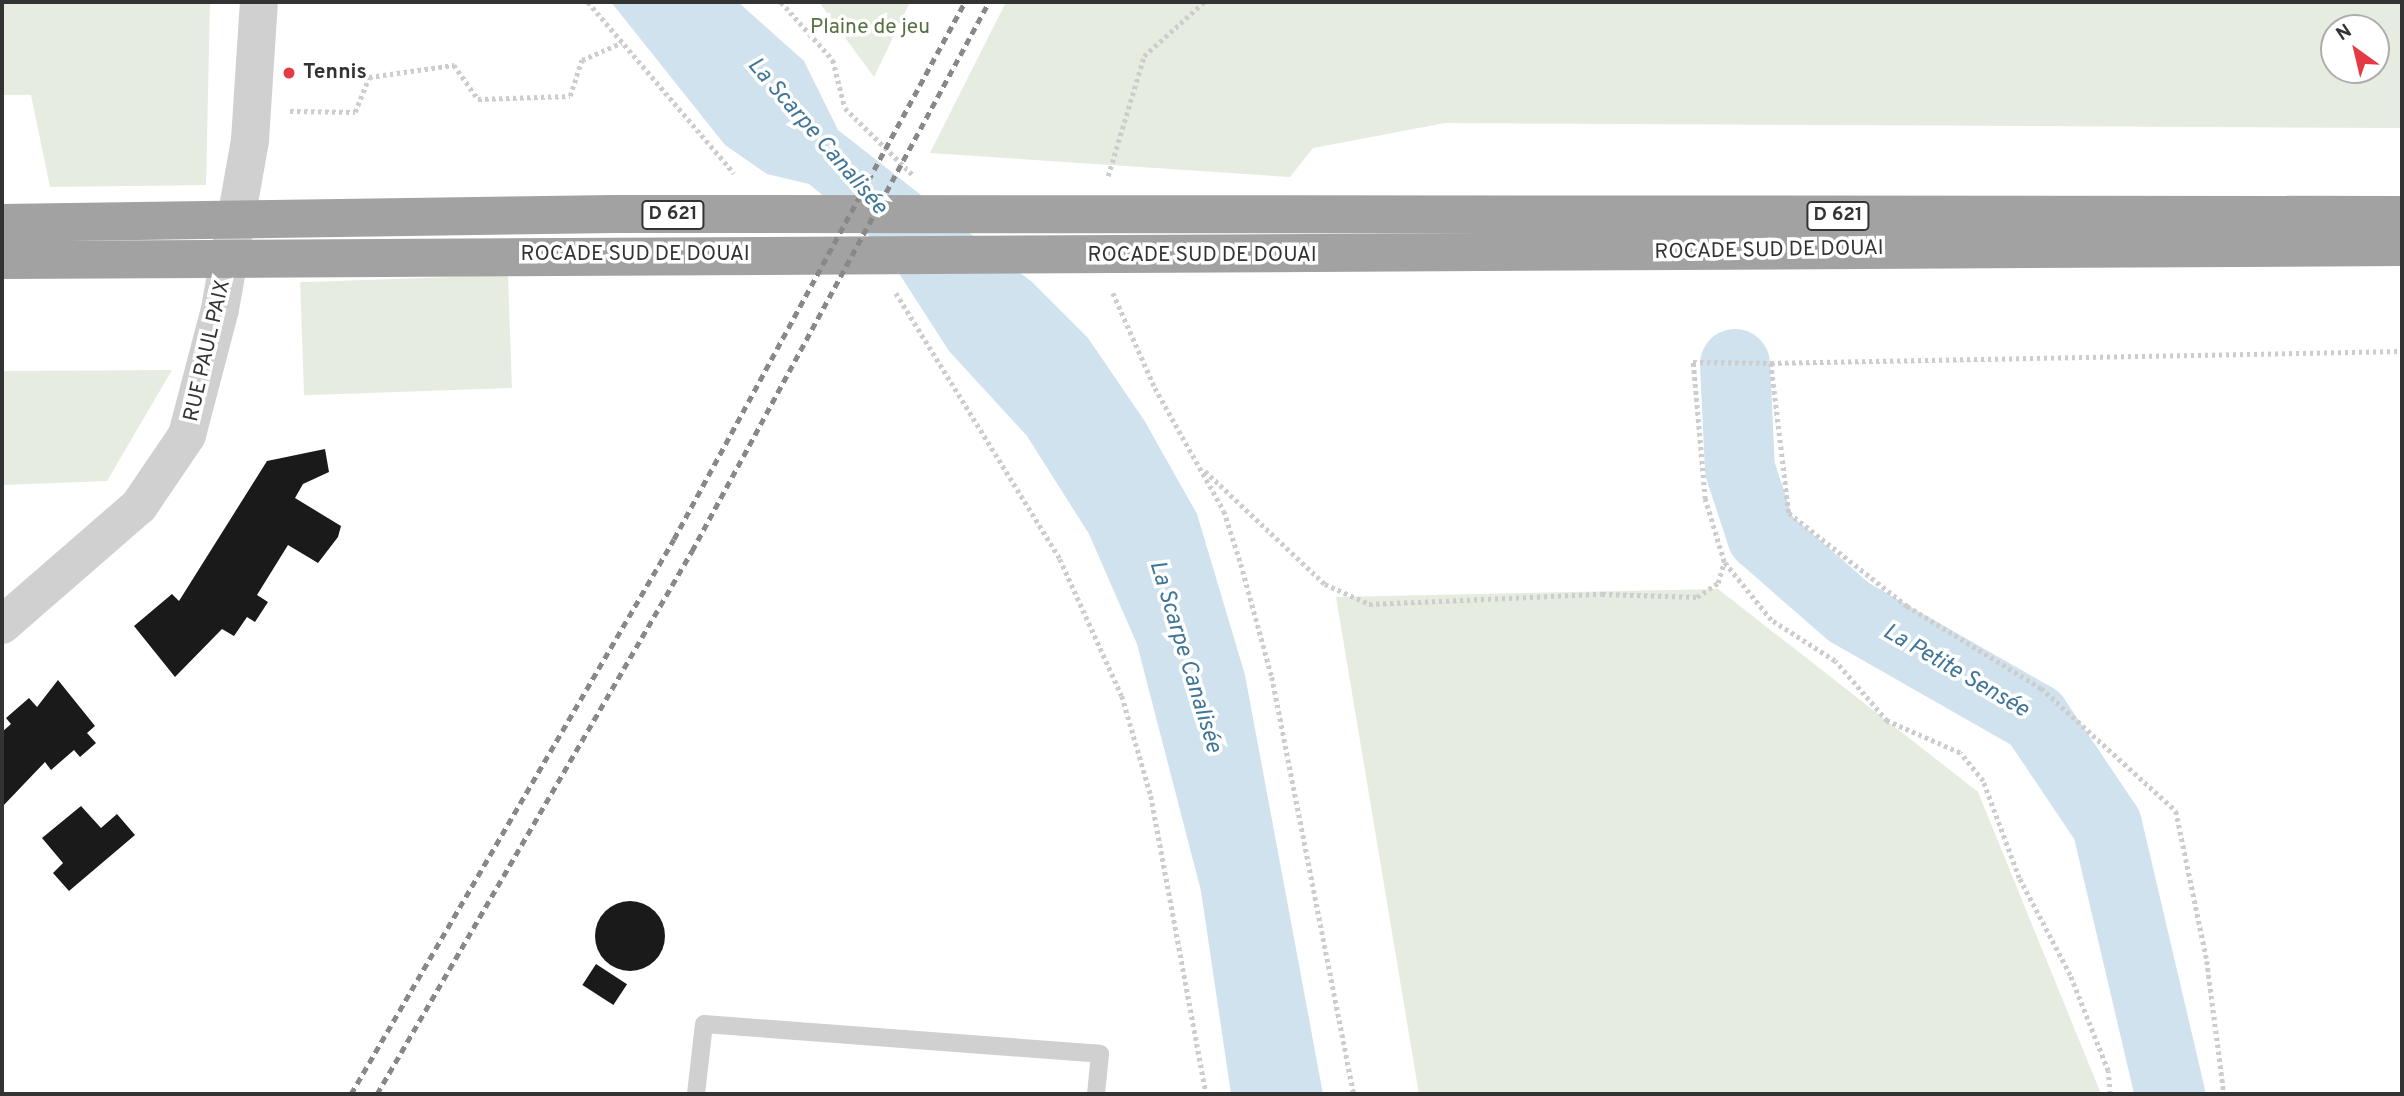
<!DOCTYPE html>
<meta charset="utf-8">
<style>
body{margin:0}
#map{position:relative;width:2404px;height:1096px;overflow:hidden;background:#fff;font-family:Overpass,sans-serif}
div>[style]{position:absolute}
.green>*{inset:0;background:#e6ecdf;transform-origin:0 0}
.water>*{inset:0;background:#cfe2ee}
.river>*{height:70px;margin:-35px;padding:0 35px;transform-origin:35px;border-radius:35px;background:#cfe2ee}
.building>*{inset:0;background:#1a1a1a;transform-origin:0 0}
.round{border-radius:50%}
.path>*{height:4.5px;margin-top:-2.25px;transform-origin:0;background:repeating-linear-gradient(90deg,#cdcdcd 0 3.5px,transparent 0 7px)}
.service>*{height:18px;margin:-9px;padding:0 9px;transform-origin:9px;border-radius:9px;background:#d0d0d0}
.tertiary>*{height:38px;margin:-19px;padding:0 19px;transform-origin:19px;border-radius:19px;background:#d0d0d0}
.trunk>*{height:38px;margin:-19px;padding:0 19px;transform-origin:19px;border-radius:19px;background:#a2a2a2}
.rail>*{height:5px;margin-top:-2.5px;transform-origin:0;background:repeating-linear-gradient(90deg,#888 0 7px,transparent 0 12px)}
.dots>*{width:19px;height:19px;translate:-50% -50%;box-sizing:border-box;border:4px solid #fff;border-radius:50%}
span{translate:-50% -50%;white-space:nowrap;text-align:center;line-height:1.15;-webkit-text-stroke:7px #fff;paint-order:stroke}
.shield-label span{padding:2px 5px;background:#fff;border:2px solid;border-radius:5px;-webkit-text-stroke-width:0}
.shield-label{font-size:19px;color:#333;font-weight:700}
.park-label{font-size:21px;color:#56703f}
.poi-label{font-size:21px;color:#333;font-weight:700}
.left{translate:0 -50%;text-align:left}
.street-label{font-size:21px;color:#333}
.water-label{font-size:23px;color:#3f7597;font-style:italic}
.frame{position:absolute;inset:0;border:4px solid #333;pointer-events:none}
.north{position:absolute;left:2320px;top:14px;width:70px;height:70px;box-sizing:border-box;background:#fff;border:2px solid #adadad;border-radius:50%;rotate:326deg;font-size:19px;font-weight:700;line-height:28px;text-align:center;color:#333}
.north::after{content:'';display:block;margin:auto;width:24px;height:32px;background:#e63946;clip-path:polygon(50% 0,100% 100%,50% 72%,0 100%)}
</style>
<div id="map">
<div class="green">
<div style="clip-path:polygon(2px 2px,210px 2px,206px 185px,50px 187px,31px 95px,2px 95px)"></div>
<div style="clip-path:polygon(819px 2px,910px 2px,874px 77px)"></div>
<div style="clip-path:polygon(evenodd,1006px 2px,2402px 2px,2402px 128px,1445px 123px,1313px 148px,1290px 177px,930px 153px,1006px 2px,2376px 28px,2376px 70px,2334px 70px,2334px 28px,2376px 28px)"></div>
<div style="left:508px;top:275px;width:113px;height:208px;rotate:88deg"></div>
<div style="clip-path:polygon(172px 370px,107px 481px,2px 485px,2px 371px)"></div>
<div style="clip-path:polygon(1718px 589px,1978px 792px,2101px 1094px,1419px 1094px,1336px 597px)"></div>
</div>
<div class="water">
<div style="clip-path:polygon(611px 2px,738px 2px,804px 61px,838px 130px,1032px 282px,1088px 338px,1144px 420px,1197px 514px,1245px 675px,1323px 1094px,1231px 1094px,1201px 891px,1137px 644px,1089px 534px,1027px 436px,949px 351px,891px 261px,858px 224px,809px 184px,767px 174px,725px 145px)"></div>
</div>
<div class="river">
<div style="left:1735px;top:364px;width:105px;rotate:87.3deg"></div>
<div style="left:1740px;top:469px;width:71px;rotate:71.8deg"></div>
<div style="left:1762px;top:536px;width:116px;rotate:41.1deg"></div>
<div style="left:1849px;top:612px;width:214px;rotate:29.7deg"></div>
<div style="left:2035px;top:718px;width:129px;rotate:56.1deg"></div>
<div style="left:2107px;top:825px;width:276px;rotate:76.8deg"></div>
</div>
<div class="building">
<div style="clip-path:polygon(325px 449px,329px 472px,303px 484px,295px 498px,341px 526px,338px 537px,318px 563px,288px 545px,257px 595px,268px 602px,255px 622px,247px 617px,234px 636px,222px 629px,175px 677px,134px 626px,172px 594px,179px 601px,267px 461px)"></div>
<div style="clip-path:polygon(58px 680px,95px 726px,87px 733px,96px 743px,80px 757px,74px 750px,51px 770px,45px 762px,2px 807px,2px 732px,11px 724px,6px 718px,29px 698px,37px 707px)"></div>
<div style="clip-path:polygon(81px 806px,101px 828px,117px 814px,135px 835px,69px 891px,53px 873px,63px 863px,42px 838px)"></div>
<div class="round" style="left:595px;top:901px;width:70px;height:70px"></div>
<div style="left:596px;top:964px;width:37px;height:25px;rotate:33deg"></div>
</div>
<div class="path">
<div style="left:588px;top:2px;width:225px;rotate:49.5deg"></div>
<div style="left:781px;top:2px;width:78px;rotate:48.1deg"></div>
<div style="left:833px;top:60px;width:49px;rotate:76deg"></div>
<div style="left:845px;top:108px;width:95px;rotate:44.6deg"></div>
<div style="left:290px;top:111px;width:65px;rotate:0.9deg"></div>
<div style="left:355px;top:112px;width:38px;rotate:-68deg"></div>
<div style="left:369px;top:77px;width:86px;rotate:-8deg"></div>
<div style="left:454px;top:65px;width:42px;rotate:54.8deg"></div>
<div style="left:478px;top:99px;width:92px;rotate:-1.9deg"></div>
<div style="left:570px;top:96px;width:38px;rotate:-72deg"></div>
<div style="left:582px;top:60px;width:43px;rotate:-23.6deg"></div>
<div style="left:1108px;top:176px;width:125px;rotate:-73.3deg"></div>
<div style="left:1144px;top:56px;width:81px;rotate:-42deg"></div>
<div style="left:896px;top:293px;width:312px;rotate:58.3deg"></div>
<div style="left:1060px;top:559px;width:150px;rotate:65.7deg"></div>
<div style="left:1122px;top:696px;width:104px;rotate:73.8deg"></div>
<div style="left:1151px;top:796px;width:303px;rotate:79.5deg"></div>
<div style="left:1113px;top:293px;width:104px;rotate:66.1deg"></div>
<div style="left:1155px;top:388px;width:141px;rotate:60.7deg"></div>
<div style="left:1224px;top:511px;width:56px;rotate:72.2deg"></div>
<div style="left:1241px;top:564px;width:117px;rotate:74.7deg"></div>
<div style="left:1272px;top:677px;width:425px;rotate:78.9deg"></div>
<div style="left:1771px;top:363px;width:631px;rotate:-1.09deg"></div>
<div style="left:1205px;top:471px;width:165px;rotate:43.3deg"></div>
<div style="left:1325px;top:584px;width:48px;rotate:24.4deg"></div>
<div style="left:1369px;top:604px;width:233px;rotate:-2.5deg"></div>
<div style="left:1602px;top:594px;width:95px;rotate:1.8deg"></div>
<div style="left:1697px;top:597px;width:25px;rotate:-34deg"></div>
<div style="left:1718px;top:583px;width:22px;rotate:-74deg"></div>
<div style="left:2110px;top:1094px;width:23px;rotate:-95deg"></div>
<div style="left:2108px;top:1071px;width:103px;rotate:-111.6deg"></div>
<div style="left:2070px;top:975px;width:110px;rotate:-117.7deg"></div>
<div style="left:2019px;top:878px;width:103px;rotate:-110.4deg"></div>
<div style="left:1983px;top:781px;width:36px;rotate:-129deg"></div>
<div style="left:1960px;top:753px;width:80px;rotate:-156.3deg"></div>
<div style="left:1887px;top:721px;width:79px;rotate:-130.9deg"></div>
<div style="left:1835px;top:661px;width:76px;rotate:-147.4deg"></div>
<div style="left:1771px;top:620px;width:75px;rotate:-129deg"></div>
<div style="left:1724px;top:562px;width:66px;rotate:-106.8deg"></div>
<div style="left:1705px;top:499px;width:138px;rotate:-95deg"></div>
<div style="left:1693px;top:362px;width:78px;rotate:0.7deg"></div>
<div style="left:1771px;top:363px;width:151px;rotate:83.2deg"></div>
<div style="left:1789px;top:513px;width:150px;rotate:38.2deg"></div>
<div style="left:1907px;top:606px;width:157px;rotate:31.5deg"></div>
<div style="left:2041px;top:688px;width:183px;rotate:42.3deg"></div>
<div style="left:2176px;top:811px;width:153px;rotate:78.3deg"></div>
<div style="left:2207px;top:961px;width:134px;rotate:82.7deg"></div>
</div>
<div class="service">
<div style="left:696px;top:1094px;width:70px;rotate:-83.5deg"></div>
<div style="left:704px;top:1024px;width:397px;rotate:4.3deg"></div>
<div style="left:1100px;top:1054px;width:40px;rotate:95.7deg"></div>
</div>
<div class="tertiary">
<div style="left:2px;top:625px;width:181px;rotate:-41deg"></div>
<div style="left:139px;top:506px;width:86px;rotate:-55.9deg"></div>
<div style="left:187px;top:435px;width:130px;rotate:-75.3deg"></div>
<div style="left:220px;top:309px;width:172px;rotate:-79.9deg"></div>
<div style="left:250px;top:140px;width:138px;rotate:-86.3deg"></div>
</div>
<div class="trunk">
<div style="left:2px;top:223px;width:613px;rotate:-0.84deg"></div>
<div style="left:615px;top:214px;width:1787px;rotate:0.03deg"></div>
<div style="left:2px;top:260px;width:2400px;rotate:-0.31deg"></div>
</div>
<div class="rail">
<div style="left:351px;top:1094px;width:642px;rotate:-59.8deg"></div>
<div style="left:674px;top:539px;width:611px;rotate:-61.55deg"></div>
<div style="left:377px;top:1094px;width:628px;rotate:-59.88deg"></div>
<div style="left:692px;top:551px;width:624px;rotate:-61.59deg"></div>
</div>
<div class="dots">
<div style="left:289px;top:73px;background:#e63946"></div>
</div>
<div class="shield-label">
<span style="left:673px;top:215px">D 621</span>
<span style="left:1838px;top:216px">D 621</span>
</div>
<div class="park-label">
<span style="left:870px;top:28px">Plaine de jeu</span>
</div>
<div class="poi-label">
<span class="left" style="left:303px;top:73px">Tennis</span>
</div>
<div class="street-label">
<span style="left:1769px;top:251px;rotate:-1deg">ROCADE SUD DE DOUAI</span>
<span style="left:635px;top:255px">ROCADE SUD DE DOUAI</span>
<span style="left:1202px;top:256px">ROCADE SUD DE DOUAI</span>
<span style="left:208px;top:351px;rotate:-77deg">RUE PAUL PAIX</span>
</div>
<div class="water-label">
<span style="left:816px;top:137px;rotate:49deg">La Scarpe Canalisée</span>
<span style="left:1184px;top:657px;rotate:73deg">La Scarpe Canalisée</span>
<span style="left:1955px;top:672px;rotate:30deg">La Petite Sensée</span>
</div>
<div class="frame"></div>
<div class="north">N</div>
</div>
